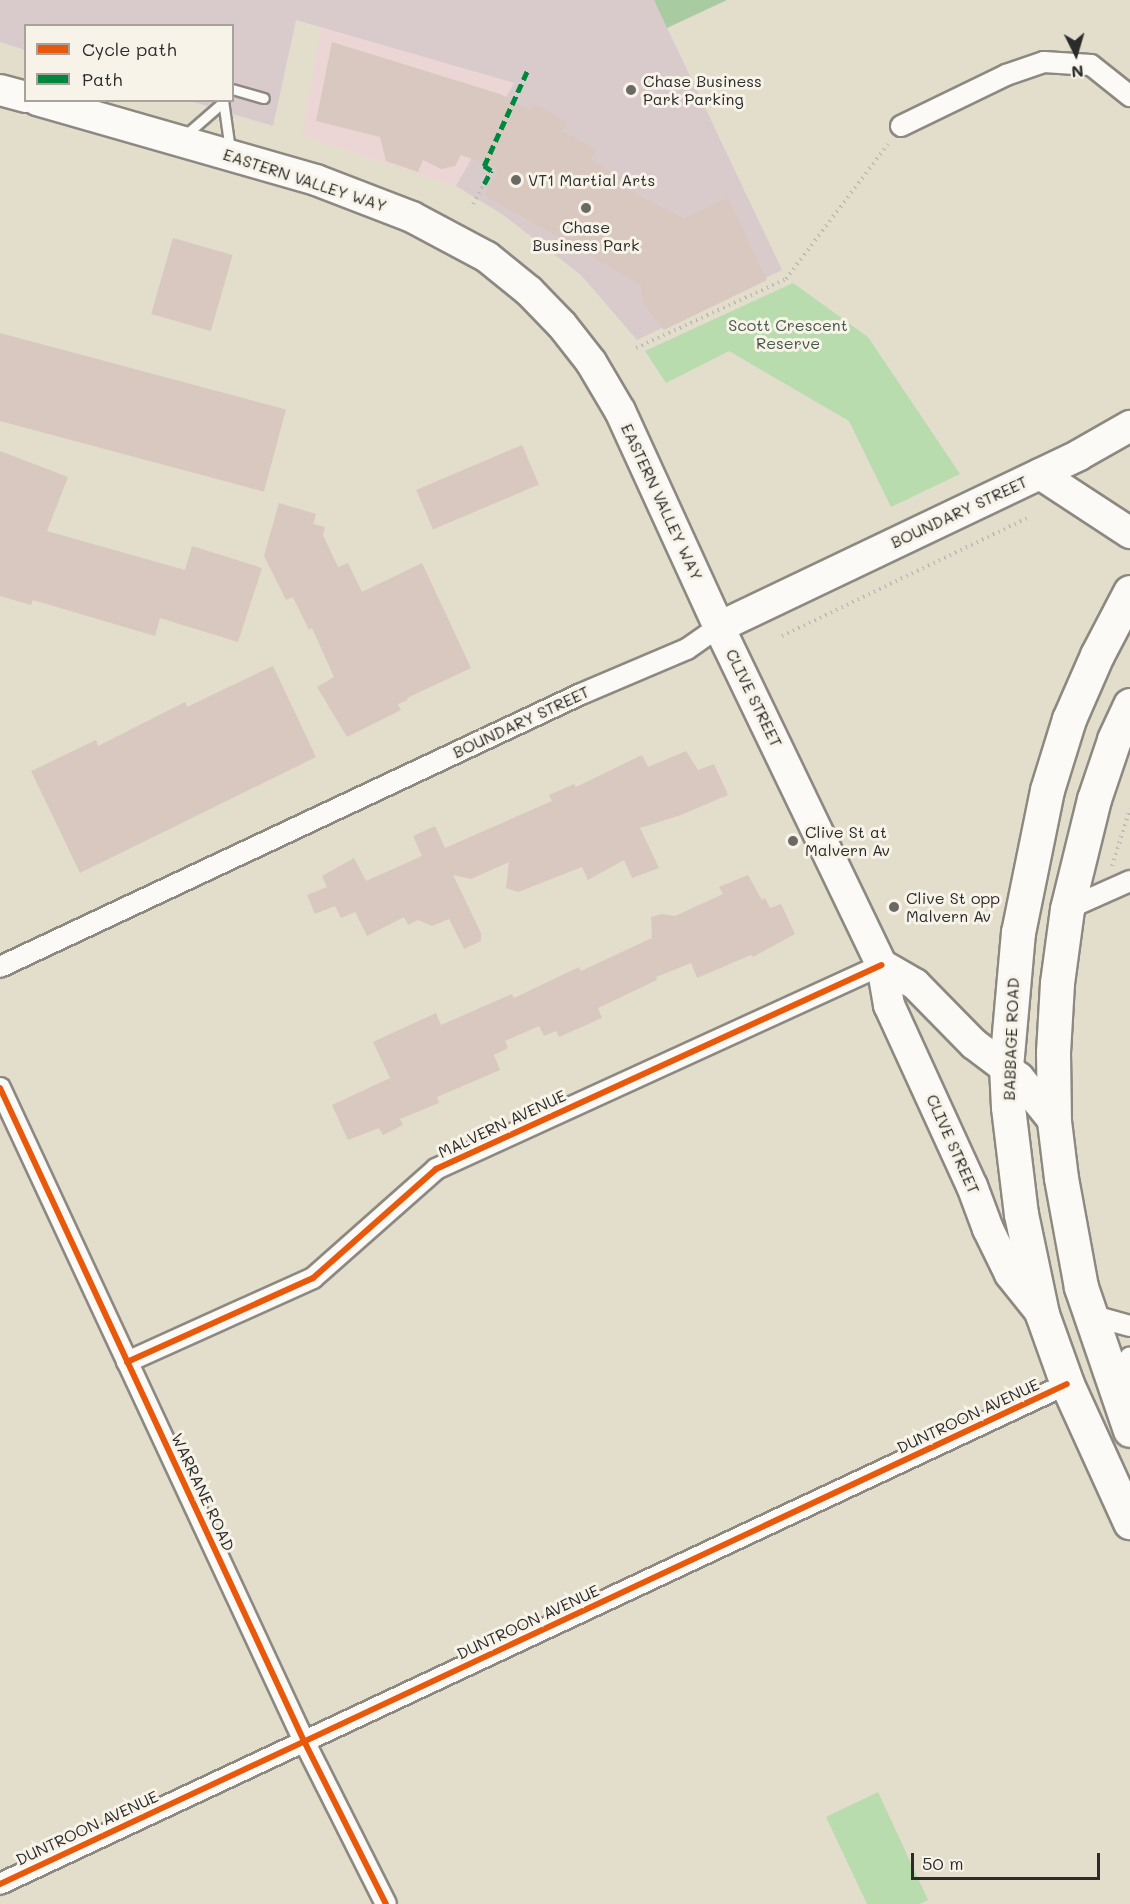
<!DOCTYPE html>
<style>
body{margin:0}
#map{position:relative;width:1130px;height:1904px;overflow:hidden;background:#e3ddcc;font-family:Mali,sans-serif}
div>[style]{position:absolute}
.built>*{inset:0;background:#ecd5d5}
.industrial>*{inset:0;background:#d9cbcc}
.green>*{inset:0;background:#b8dcae}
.forest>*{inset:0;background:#a8cba2}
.building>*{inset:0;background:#d9c8bf;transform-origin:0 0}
.path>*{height:4px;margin-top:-2px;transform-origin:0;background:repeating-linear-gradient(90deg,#bcbbb8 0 1.5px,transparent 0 6px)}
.roads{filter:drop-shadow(2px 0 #8d8981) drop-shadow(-2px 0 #8d8981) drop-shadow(0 2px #8d8981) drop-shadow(0 -2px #8d8981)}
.lane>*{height:9px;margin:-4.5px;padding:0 4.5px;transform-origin:4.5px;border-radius:4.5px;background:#fbfaf7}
.street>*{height:20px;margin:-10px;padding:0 10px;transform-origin:10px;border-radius:10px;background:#fbfaf7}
.primary>*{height:30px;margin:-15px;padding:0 15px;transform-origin:15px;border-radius:15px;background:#fbfaf7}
.highway>*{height:33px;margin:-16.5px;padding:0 16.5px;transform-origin:16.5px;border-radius:16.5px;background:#fbfaf7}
.quiet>*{height:4.5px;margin-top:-2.25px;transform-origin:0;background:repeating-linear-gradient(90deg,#00873e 0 9px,transparent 0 13.5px)}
.cycleway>*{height:6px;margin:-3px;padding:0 3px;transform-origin:3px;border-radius:3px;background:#e8590c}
.dots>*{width:16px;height:16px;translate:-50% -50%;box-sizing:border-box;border:3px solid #f7f3e8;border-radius:50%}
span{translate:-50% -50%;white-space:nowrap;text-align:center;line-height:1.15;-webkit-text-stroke:6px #f7f3e8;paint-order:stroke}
.poi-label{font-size:16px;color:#2b2b2b}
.left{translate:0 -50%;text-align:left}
.street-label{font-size:16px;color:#2b2b2b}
.park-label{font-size:16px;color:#455746}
.legend{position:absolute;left:24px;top:24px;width:210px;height:78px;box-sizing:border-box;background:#f7f3e8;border:2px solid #a5a39c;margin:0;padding:8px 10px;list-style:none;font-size:18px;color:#2b2b2b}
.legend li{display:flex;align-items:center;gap:12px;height:30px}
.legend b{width:30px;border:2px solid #a5a39c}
.north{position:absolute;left:1046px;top:24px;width:60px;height:60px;-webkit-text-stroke:4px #f7f3e8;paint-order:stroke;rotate:175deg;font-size:16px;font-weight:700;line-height:24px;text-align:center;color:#2b2b2b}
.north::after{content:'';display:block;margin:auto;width:21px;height:27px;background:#2b2b2b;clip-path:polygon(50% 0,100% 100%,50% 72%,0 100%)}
.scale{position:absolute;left:911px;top:1853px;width:189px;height:27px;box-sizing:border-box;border:3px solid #2b2b2b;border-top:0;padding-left:8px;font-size:18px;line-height:21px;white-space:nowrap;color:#2b2b2b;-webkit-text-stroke:4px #f7f3e8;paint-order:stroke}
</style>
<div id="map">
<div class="built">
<div style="clip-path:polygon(321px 27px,514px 83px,456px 186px,302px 135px)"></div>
</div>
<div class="industrial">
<div style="clip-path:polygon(0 0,654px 0,782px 270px,637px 340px,581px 275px,502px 214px,456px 186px,514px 83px,296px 20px,273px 126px,190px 101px,232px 100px,232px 26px,26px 26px,25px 50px,0 42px)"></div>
</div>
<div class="green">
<div style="clip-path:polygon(793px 283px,868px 337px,960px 474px,891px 507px,849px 421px,729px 351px,666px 383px,645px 351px)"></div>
<div style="clip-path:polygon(878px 1792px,928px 1900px,920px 1904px,867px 1904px,826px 1817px)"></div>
</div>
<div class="forest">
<div style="clip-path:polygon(654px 0,727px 0,667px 28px)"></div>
</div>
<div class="building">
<div style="clip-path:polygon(332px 42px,500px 94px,530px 110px,534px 104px,568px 122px,562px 131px,597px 150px,590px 159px,623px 178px,618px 185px,684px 218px,728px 198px,767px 280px,664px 330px,643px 303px,641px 285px,484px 195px,498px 168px,461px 155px,455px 166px,441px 169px,423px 160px,418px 172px,386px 161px,380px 137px,316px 121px)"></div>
<div style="left:173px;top:238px;width:62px;height:79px;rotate:16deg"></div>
<div style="left:0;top:333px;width:296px;height:85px;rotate:15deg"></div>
<div style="left:522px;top:445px;width:43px;height:115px;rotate:67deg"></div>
<div style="clip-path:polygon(0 451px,68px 477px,47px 531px,185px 570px,192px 546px,262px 568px,238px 642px,160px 618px,155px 636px,33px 600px,31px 605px,0 596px)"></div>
<div style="clip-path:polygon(279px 503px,316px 514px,313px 524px,325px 527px,323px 535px,338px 567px,348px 563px,362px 592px,422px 563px,471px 668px,407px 698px,408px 700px,398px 704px,401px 710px,347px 737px,317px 687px,334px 677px,312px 628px,309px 630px,293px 597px,286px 600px,264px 556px)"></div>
<div style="clip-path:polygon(273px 666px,316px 757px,80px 873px,31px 771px,96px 740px,98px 746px,185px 702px,187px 707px)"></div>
<div style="clip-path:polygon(686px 751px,698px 770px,714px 764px,728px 795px,681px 815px,640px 828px,659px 868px,632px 878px,624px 860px,588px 880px,582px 867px,518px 892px,506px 888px,509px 862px,471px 879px,453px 875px,481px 933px,481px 941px,464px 949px,449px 919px,432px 926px,418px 920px,408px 925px,404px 917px,367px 936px,355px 912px,341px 918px,335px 906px,315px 914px,307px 895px,327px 887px,322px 876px,354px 858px,366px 881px,422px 856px,413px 836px,435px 826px,445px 848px,552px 801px,549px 795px,574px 784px,576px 787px,642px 755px,648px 767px)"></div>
<div style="clip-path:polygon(748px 875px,762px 900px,765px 898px,770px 908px,781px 904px,795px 934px,753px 957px,751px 955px,697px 978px,691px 963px,656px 977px,657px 980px,598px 1008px,602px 1018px,559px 1037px,556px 1031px,544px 1036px,539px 1026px,505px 1041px,508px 1048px,494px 1055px,500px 1070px,437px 1097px,439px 1103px,400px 1119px,403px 1125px,383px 1135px,379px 1128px,348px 1140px,332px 1105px,390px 1078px,373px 1042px,436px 1013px,441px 1025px,512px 994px,514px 998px,579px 967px,581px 971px,652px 938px,651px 917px,662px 914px,675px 916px,723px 894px,719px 887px)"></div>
</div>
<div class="path">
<div style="left:473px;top:204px;width:23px;rotate:-61deg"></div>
<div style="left:636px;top:348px;width:165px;rotate:-24.7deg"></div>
<div style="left:786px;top:279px;width:169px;rotate:-52.9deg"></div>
<div style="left:782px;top:636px;width:272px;rotate:-25.7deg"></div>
<div style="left:1112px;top:866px;width:60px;rotate:-72.5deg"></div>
</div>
<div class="roads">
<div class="lane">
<div style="left:232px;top:89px;width:33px;rotate:16deg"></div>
<div style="left:223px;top:100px;width:50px;rotate:82deg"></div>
<div style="left:183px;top:137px;width:52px;rotate:-41.1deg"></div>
</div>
<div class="street">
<div style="left:901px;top:126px;width:117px;rotate:-25.9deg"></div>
<div style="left:1006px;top:75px;width:40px;rotate:-18.9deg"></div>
<div style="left:1044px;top:62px;width:47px;rotate:3.7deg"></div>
<div style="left:1091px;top:65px;width:50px;rotate:38.5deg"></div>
<div style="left:1067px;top:909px;width:69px;rotate:-24deg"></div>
<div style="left:0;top:967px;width:642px;rotate:-25.17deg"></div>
<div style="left:581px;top:694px;width:115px;rotate:-23deg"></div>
<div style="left:687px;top:649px;width:39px;rotate:-35deg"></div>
<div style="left:0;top:1088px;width:720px;rotate:65.04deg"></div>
<div style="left:304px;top:1741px;width:182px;rotate:63.3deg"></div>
<div style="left:1090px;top:1315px;width:41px;rotate:15.4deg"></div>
<div style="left:127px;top:1362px;width:204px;rotate:-24.3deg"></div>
<div style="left:313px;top:1278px;width:164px;rotate:-41.5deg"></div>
<div style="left:436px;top:1169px;width:490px;rotate:-24.6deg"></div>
<div style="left:1115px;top:1388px;width:34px;rotate:-64deg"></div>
<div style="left:0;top:1884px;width:1178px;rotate:-25.11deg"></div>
</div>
<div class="primary">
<div style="left:0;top:90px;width:27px;rotate:15deg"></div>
<div style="left:37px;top:100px;width:290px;rotate:16deg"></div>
<div style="left:316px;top:180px;width:103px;rotate:21.1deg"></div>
<div style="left:412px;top:217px;width:85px;rotate:28.1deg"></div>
<div style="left:487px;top:257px;width:54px;rotate:39deg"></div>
<div style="left:529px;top:291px;width:47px;rotate:45.9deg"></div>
<div style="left:562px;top:325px;width:47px;rotate:51.9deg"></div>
<div style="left:591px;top:362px;width:57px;rotate:59.4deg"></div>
<div style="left:620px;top:411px;width:238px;rotate:65.4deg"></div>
<div style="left:719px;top:627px;width:375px;rotate:64.3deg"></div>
<div style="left:882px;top:965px;width:41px;rotate:80.1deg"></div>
<div style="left:889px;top:1005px;width:199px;rotate:65.4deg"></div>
<div style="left:972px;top:1186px;width:46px;rotate:69.6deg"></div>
<div style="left:988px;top:1229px;width:50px;rotate:63.9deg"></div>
<div style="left:1010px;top:1274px;width:51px;rotate:51.3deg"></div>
<div style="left:1040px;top:474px;width:108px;rotate:33.2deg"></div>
<div style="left:719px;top:627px;width:399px;rotate:-25.5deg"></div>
<div style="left:1079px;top:455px;width:59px;rotate:-29.6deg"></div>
<div style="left:882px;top:965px;width:38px;rotate:30deg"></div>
<div style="left:915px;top:984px;width:84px;rotate:45.5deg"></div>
<div style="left:974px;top:1044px;width:56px;rotate:37.1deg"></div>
<div style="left:1019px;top:1078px;width:55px;rotate:50.9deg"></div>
</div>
<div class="highway">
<div style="left:1130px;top:592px;width:71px;rotate:117.6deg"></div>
<div style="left:1097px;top:655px;width:70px;rotate:113.6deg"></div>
<div style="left:1069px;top:719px;width:74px;rotate:107.2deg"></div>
<div style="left:1047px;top:790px;width:145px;rotate:101.5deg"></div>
<div style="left:1018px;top:932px;width:135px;rotate:95.1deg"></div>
<div style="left:1006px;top:1066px;width:41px;rotate:87.2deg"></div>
<div style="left:1008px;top:1107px;width:108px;rotate:83.1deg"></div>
<div style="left:1021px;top:1214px;width:102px;rotate:78.1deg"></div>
<div style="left:1042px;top:1314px;width:74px;rotate:70.3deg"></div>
<div style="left:1067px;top:1384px;width:152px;rotate:65.5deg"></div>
<div style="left:1130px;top:705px;width:38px;rotate:115deg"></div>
<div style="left:1114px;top:740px;width:62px;rotate:108.7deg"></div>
<div style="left:1094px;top:799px;width:113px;rotate:103.8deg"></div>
<div style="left:1067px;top:909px;width:75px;rotate:97.7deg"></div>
<div style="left:1057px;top:983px;width:69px;rotate:93.3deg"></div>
<div style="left:1053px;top:1052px;width:69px;rotate:89.2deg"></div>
<div style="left:1054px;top:1121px;width:57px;rotate:83deg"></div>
<div style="left:1061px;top:1178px;width:111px;rotate:79.6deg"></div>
<div style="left:1081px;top:1287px;width:151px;rotate:71.1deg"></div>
</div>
</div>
<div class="quiet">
<div style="left:484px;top:184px;width:15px;rotate:-62deg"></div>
<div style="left:491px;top:171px;width:9px;rotate:-144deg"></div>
<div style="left:484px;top:166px;width:107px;rotate:-65.6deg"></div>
</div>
<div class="cycleway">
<div style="left:0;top:1088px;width:720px;rotate:65.04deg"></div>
<div style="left:304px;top:1741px;width:182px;rotate:63.3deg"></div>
<div style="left:127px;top:1362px;width:204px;rotate:-24.3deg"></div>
<div style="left:313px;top:1278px;width:164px;rotate:-41.5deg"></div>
<div style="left:436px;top:1169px;width:490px;rotate:-24.6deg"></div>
<div style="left:0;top:1884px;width:1178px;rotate:-25.11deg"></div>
</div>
<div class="dots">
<div style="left:631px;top:90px;background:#6b6963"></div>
<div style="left:516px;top:180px;background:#6b6963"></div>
<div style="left:586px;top:208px;background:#6b6963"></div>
<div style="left:793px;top:841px;background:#6b6963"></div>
<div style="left:894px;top:907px;background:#6b6963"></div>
</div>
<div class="poi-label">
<span class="left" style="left:643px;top:90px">Chase Business<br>Park Parking</span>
<span class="left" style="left:528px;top:180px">VT1 Martial Arts</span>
<span style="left:586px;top:236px">Chase<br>Business Park</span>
<span class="left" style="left:805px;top:841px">Clive St at<br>Malvern Av</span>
<span class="left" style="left:906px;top:907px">Clive St opp<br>Malvern Av</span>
</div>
<div class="street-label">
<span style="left:305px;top:180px;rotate:18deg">EASTERN VALLEY WAY</span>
<span style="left:662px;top:502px;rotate:65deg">EASTERN VALLEY WAY</span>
<span style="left:959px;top:512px;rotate:-25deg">BOUNDARY STREET</span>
<span style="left:754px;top:698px;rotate:64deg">CLIVE STREET</span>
<span style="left:521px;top:722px;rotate:-25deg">BOUNDARY STREET</span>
<span style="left:1011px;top:1039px;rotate:-88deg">BABBAGE ROAD</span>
<span style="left:502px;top:1124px;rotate:-25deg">MALVERN AVENUE</span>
<span style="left:953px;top:1144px;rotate:66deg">CLIVE STREET</span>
<span style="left:968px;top:1416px;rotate:-25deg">DUNTROON AVENUE</span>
<span style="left:203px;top:1492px;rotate:65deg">WARRANE ROAD</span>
<span style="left:528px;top:1622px;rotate:-25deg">DUNTROON AVENUE</span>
<span style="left:87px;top:1828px;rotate:-25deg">DUNTROON AVENUE</span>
</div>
<div class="park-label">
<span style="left:788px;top:334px">Scott Crescent<br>Reserve</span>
</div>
<ul class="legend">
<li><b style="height:8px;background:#e8590c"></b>Cycle path</li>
<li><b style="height:8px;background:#00873e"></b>Path</li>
</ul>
<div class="north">N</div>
<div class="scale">50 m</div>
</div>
